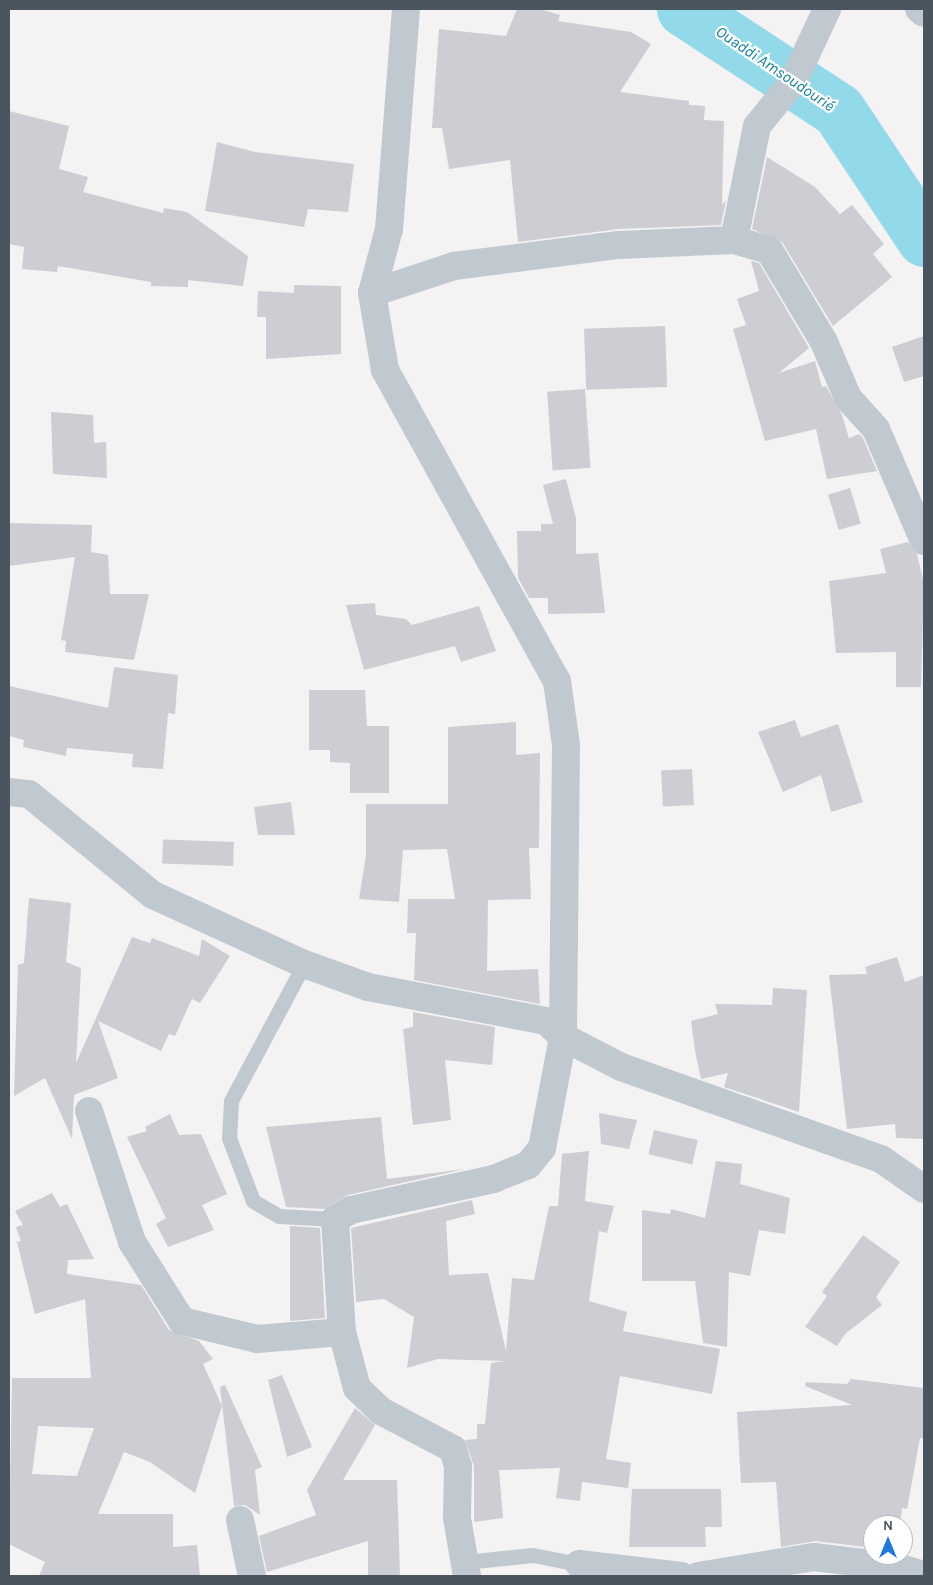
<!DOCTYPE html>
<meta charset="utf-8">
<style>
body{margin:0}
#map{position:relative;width:933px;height:1585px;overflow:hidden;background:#f4f2f2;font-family:Karla,sans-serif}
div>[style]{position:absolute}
.river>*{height:55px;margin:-27.5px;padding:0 27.5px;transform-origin:27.5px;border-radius:27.5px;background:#92d9e9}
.building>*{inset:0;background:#ccced4;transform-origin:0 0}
.lane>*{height:15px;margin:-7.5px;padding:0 7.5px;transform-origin:7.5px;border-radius:7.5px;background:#c0c9d0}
.street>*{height:28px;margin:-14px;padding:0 14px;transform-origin:14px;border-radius:14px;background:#c0c9d0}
span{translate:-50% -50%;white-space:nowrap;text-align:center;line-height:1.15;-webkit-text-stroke:4.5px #fff;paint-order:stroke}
.water-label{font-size:16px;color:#13819a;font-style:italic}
.frame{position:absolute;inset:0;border:10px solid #4a555f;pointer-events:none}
.north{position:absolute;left:863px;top:1515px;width:50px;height:50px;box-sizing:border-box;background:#fff;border:1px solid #b7bbbf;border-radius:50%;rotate:0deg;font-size:14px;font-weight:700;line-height:20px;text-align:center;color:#4a555f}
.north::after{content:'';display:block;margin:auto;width:18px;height:22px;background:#2178de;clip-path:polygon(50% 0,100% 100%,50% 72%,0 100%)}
</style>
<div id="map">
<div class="river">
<div style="left:684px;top:9px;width:184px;rotate:33.3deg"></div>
<div style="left:838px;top:110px;width:155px;rotate:56.3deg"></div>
</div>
<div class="building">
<div style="clip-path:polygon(517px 9px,540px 9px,560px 15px,558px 21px,631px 32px,651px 44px,620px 92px,689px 101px,689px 105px,705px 106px,704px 120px,724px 121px,722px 205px,726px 200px,721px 225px,619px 229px,518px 242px,510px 160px,449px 169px,442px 128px,432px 128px,439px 29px,506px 36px)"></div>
<div style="clip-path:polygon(9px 111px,69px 126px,59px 169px,88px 177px,83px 192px,163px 213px,164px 208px,187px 212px,248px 256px,243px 286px,188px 280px,188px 287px,151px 286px,151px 282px,58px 266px,57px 272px,22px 269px,24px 247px,9px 244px)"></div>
<div style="clip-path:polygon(217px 142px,255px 152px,354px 164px,348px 212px,308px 209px,304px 227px,205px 211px)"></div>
<div style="clip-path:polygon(767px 157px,815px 187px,840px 214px,852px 205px,884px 244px,873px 254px,892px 277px,833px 326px,782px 242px,752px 229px)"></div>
<div style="clip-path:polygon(751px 261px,759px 263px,809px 348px,779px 373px,815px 361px,822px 387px,826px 386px,842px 415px,849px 438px,859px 434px,863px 438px,877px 471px,827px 479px,816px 429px,765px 441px,733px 329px,746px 325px,737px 299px,759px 291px)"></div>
<div style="clip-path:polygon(294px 285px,341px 286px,341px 354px,266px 359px,266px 317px,257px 317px,258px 291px,294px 293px)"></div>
<div style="left:665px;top:326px;width:61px;height:81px;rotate:88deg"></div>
<div style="clip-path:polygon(924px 336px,924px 376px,904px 382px,892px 347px)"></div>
<div style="left:585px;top:389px;width:79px;height:38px;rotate:86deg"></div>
<div style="clip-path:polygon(51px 412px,93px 415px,94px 443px,106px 442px,107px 478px,53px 474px)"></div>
<div style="clip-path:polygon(566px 479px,576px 518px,576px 554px,598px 553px,605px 613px,548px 614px,548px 598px,529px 598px,518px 578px,517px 531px,541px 531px,541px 524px,553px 524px,543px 485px)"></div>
<div style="left:850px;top:488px;width:37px;height:23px;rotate:73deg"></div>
<div style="clip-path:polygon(9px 523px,92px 525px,91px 552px,108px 555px,110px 594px,149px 594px,134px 660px,65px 652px,66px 641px,61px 640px,75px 557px,9px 566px)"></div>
<div style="clip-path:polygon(908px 542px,917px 554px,924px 584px,921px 687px,896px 687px,896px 652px,836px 653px,829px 581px,886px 573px,880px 549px)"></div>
<div style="clip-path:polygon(375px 603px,376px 615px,406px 619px,412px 625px,479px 606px,496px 651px,461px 662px,455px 646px,364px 670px,346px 605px)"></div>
<div style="clip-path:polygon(114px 667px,178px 675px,175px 714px,168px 713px,163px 769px,132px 767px,133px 754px,67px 748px,66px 756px,23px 747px,24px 740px,9px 736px,9px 686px,108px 708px)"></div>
<div style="clip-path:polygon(309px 690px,365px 690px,367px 726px,389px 726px,389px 793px,350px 793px,350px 763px,330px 762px,330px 750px,309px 750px)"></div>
<div style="clip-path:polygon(795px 720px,801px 737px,838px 724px,863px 802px,831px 812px,821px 775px,783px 792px,758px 732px)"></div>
<div style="clip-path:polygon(516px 722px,516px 755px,540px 753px,539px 848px,529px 848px,531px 899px,488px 900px,487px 971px,538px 969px,540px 1004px,414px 980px,416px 933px,407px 933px,408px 899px,455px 899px,447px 849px,403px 850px,399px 902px,359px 899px,366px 855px,366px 804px,448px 804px,448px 727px)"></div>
<div style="left:692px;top:769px;width:36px;height:31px;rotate:87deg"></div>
<div style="clip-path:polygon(291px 802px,295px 835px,258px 835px,254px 807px)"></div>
<div style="left:234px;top:842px;width:24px;height:71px;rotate:92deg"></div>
<div style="clip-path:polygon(29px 898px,71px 903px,66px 962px,81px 968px,76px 1063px,132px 937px,150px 943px,152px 938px,199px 956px,202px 939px,230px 956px,200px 1003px,192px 999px,175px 1036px,169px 1034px,161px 1051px,98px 1021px,118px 1078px,74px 1095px,72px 1139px,45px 1078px,14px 1096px,18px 965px,24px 963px)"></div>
<div style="clip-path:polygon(897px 957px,905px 982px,924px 975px,924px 1139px,896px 1138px,895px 1124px,847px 1129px,829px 975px,867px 974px,865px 967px)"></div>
<div style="clip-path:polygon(773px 988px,807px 990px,799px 1112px,724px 1087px,728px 1073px,701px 1079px,695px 1051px,691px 1021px,718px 1014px,715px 1004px,772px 1005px)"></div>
<div style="clip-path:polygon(413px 1012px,495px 1027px,492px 1065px,445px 1060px,451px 1120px,413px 1125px,403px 1029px,413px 1027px)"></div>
<div style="clip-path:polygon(599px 1113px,637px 1120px,629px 1149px,601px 1144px)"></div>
<div style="clip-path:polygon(170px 1114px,179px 1135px,201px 1134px,227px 1194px,202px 1205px,214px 1230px,168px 1247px,156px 1224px,166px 1218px,127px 1137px,147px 1131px,145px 1127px)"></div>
<div style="clip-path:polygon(381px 1117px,387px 1179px,465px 1169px,348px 1195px,324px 1209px,286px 1207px,266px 1127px)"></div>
<div style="left:654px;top:1130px;width:45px;height:25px;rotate:13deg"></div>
<div style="clip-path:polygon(589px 1151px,585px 1201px,614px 1206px,607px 1233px,599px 1231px,589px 1301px,627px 1312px,623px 1331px,720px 1349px,712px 1394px,620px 1376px,606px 1459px,631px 1463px,628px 1488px,582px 1482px,580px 1501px,556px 1498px,560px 1468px,499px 1470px,503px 1518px,474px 1522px,474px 1466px,465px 1440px,477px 1439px,477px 1424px,485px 1424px,491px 1363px,505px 1361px,438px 1359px,407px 1368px,414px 1317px,384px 1299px,356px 1302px,351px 1228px,472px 1200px,475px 1214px,446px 1221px,449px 1275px,488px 1273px,506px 1351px,512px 1278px,534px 1280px,549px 1206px,558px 1206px,562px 1154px)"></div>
<div style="clip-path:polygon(716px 1161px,742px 1164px,740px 1184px,790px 1198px,785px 1234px,759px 1230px,750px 1276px,729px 1272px,727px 1347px,703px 1343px,695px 1281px,642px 1281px,642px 1210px,670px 1214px,671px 1209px,705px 1218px)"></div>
<div style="clip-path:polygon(evenodd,52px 1193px,60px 1207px,67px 1204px,94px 1259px,68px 1260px,67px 1274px,141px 1285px,169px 1330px,199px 1341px,213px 1359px,203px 1364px,222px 1406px,195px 1493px,150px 1462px,124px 1452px,98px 1514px,173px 1514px,173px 1547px,197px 1545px,200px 1576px,39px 1576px,45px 1562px,9px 1544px,12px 1378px,91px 1378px,85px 1299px,35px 1314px,17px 1242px,21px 1241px,16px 1227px,23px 1225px,15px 1211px,52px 1193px,38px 1426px,94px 1428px,77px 1476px,32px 1474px,38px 1426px)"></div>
<div style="clip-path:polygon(290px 1226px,320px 1228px,325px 1318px,290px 1321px)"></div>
<div style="clip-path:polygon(863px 1235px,900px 1262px,876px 1297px,882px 1305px,845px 1334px,837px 1346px,805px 1327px,827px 1296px,822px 1292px)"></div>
<div style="clip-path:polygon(282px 1375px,312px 1447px,287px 1457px,268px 1380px)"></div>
<div style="clip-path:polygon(851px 1379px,924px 1388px,924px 1438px,920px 1438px,907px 1509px,902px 1508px,900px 1525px,873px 1525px,873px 1548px,816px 1541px,781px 1547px,776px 1482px,741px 1483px,737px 1412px,852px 1405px,805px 1386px,806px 1382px,847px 1384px)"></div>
<div style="clip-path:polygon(225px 1385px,262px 1467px,255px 1470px,260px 1515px,245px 1505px,234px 1506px,220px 1387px)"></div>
<div style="clip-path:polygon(355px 1408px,375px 1425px,343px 1480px,397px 1480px,400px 1576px,368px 1576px,368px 1541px,267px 1572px,259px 1536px,316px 1515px,307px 1490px)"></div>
<div style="clip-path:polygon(632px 1489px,721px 1489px,722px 1527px,705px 1527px,706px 1547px,629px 1547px)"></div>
</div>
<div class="lane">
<div style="left:304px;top:964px;width:155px;rotate:118.1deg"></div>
<div style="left:231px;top:1101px;width:37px;rotate:93deg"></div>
<div style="left:229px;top:1138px;width:67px;rotate:69.1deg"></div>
<div style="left:253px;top:1201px;width:30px;rotate:30deg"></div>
<div style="left:279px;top:1216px;width:56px;rotate:3.1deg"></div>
<div style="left:465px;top:1562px;width:68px;rotate:-5.9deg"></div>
<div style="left:533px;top:1555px;width:47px;rotate:11.1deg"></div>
</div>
<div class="street">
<div style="left:406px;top:9px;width:221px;rotate:94.4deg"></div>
<div style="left:389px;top:229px;width:66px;rotate:104.9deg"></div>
<div style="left:372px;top:293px;width:78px;rotate:80.4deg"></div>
<div style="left:385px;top:370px;width:355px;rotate:61.1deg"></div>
<div style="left:557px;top:681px;width:65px;rotate:82deg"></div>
<div style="left:566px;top:745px;width:292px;rotate:90.6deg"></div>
<div style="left:563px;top:1037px;width:113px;rotate:100.7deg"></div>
<div style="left:542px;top:1148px;width:22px;rotate:129deg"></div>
<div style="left:528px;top:1165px;width:37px;rotate:158deg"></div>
<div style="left:494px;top:1179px;width:146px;rotate:167.8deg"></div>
<div style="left:351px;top:1210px;width:18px;rotate:151deg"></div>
<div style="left:335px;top:1219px;width:113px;rotate:86.5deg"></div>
<div style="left:342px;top:1332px;width:58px;rotate:75deg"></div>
<div style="left:357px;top:1388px;width:33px;rotate:44deg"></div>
<div style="left:381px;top:1411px;width:81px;rotate:27.8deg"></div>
<div style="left:453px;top:1449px;width:18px;rotate:74deg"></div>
<div style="left:458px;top:1466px;width:52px;rotate:91.1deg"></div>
<div style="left:457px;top:1518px;width:59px;rotate:80.2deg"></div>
<div style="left:919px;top:9px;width:6px;rotate:39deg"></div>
<div style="left:734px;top:240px;width:116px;rotate:-78.6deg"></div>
<div style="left:757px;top:126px;width:57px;rotate:-50.7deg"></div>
<div style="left:793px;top:82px;width:81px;rotate:-65deg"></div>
<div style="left:372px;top:293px;width:86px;rotate:-18.2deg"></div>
<div style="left:454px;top:266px;width:166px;rotate:-7.3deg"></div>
<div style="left:619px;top:245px;width:115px;rotate:-2.5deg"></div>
<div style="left:734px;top:240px;width:36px;rotate:16deg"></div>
<div style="left:769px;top:250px;width:107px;rotate:59.1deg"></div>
<div style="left:824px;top:342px;width:61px;rotate:66.8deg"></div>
<div style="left:848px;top:398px;width:42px;rotate:47.9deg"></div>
<div style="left:876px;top:429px;width:122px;rotate:66.8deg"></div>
<div style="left:9px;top:792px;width:20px;rotate:6deg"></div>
<div style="left:29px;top:794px;width:160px;rotate:39.2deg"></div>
<div style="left:153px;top:895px;width:166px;rotate:24.6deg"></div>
<div style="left:304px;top:964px;width:68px;rotate:19.8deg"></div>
<div style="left:368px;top:987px;width:181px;rotate:10.8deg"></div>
<div style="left:546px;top:1021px;width:23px;rotate:43deg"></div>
<div style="left:563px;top:1037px;width:65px;rotate:27.3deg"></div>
<div style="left:621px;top:1067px;width:276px;rotate:19.5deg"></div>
<div style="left:881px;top:1159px;width:52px;rotate:34.9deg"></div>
<div style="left:89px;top:1111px;width:138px;rotate:71.8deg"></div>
<div style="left:132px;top:1242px;width:93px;rotate:57.7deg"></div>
<div style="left:182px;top:1321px;width:77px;rotate:13.5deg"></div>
<div style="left:257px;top:1339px;width:85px;rotate:-4.7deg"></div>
<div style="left:240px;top:1520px;width:57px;rotate:77.9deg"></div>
<div style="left:579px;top:1564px;width:103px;rotate:6.7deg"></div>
<div style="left:698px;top:1576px;width:118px;rotate:-9.3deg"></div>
<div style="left:814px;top:1557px;width:84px;rotate:6.9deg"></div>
<div style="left:897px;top:1567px;width:28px;rotate:17deg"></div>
</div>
<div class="water-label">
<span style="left:775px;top:69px;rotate:34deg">Ouaddi Amsoudourié</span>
</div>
<div class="frame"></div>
<div class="north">N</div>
</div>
